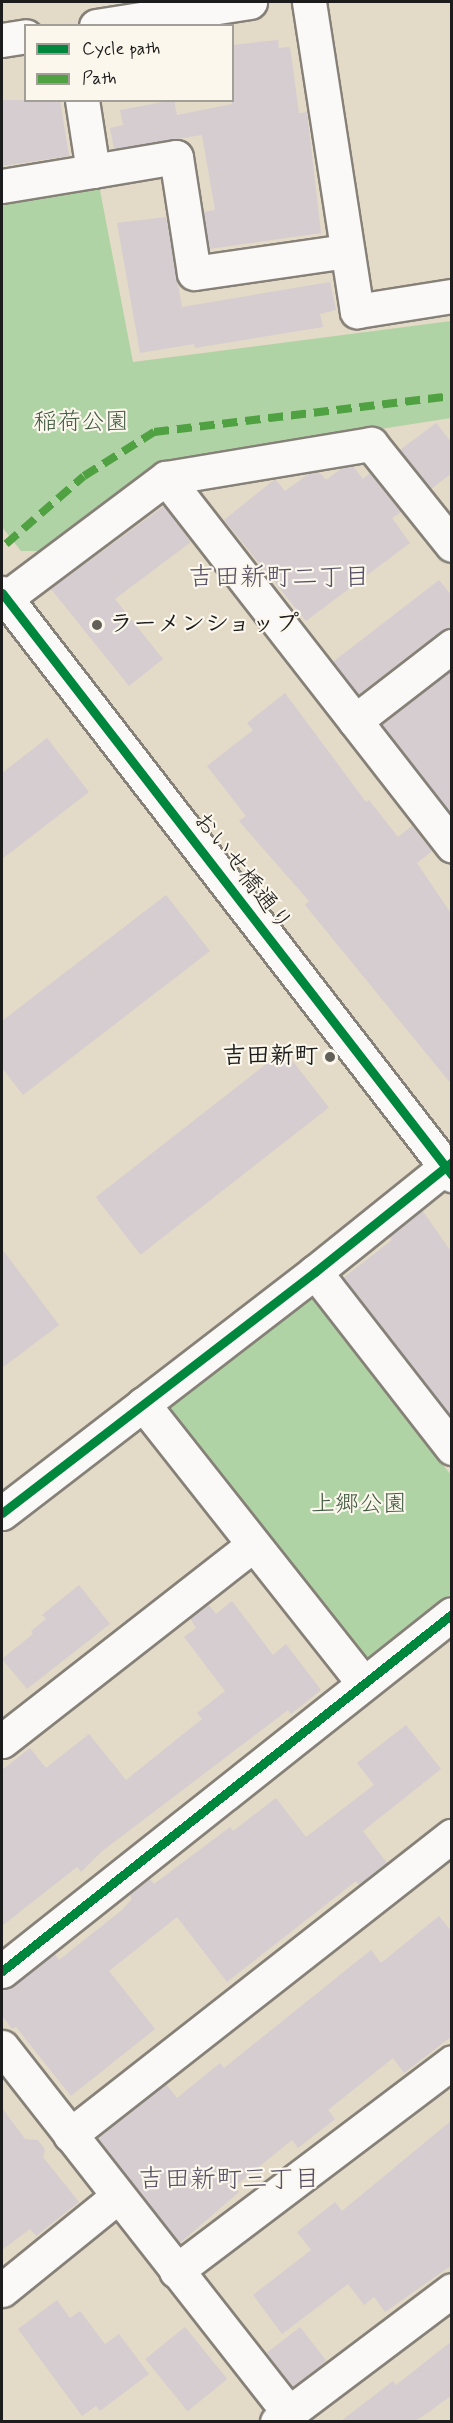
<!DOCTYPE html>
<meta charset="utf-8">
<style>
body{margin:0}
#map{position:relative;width:453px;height:2423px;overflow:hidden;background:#e4dac8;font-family:Mynerve,"Klee One",sans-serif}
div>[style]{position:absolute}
.green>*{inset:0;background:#b0d3a5}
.building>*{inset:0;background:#d5cdd0;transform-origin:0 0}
.roads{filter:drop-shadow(2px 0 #868178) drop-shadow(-2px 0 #868178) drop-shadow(0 2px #868178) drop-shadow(0 -2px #868178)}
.street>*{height:33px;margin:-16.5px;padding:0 16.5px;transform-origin:16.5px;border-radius:16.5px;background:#fbf9f7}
.secondary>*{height:33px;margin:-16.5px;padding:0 16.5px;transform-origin:16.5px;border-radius:16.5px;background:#fbf9f7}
.quiet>*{height:8px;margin-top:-4px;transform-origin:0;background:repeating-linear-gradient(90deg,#4fa141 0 15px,transparent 0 23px)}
.cycleway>*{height:9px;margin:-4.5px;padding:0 4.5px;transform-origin:4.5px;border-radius:4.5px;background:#00873e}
.dots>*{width:16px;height:16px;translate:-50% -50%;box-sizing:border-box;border:3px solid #fbf7ec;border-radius:50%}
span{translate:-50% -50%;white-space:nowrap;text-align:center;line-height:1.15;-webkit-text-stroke:4.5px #fbf7ec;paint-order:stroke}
.park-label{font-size:24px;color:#415a42}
.poi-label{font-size:24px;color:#1c1c1c;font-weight:700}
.left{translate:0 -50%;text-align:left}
.right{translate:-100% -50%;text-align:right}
.street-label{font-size:24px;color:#1c1c1c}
.neighbourhood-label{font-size:26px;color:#564f64}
.frame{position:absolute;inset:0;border:3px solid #1c1c1c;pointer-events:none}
.legend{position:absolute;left:24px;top:24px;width:210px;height:78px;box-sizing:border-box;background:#fbf7ec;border:2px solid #a29f99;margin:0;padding:8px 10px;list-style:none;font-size:18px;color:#1c1c1c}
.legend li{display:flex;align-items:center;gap:12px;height:30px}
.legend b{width:30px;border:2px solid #a29f99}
</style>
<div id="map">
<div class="green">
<div style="clip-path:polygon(99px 185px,133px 362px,451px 321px,451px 418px,157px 464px,49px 551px,21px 551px,2px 527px,2px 202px)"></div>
<div style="clip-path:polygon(308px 1293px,451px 1475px,451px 1594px,365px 1661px,164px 1405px)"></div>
</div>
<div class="building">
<div style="clip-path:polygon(278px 40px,279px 48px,290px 47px,299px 113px,307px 112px,321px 233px,209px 249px,203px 212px,215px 210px,202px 135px,114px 149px,110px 128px,123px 125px,120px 110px,174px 100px,177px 115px,232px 104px,232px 45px)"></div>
<div style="clip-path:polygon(2px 100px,60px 100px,69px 156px,2px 166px)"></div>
<div style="clip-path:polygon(166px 217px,182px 307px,330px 282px,336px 310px,320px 314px,323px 327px,195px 348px,194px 344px,140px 353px,117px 223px)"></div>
<div style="clip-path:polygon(436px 423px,452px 443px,452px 473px,431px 489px,400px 450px)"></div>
<div style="clip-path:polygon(353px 466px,363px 479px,370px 473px,401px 512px,392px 518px,410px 543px,306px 621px,224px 520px,275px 479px,285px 491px,310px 473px,319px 472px,326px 480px,342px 468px)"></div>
<div style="clip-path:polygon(164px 506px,191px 542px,115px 599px,163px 659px,129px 686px,51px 589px)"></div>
<div style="clip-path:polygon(439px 580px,452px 596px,452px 628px,441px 631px,358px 695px,333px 662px)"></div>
<div style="clip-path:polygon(452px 670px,452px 815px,382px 724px)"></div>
<div style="clip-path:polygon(285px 693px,366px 802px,369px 800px,398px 837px,412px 826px,432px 851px,417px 863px,452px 915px,452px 1085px,305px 905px,309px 901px,239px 821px,246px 816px,207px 766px,253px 730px,247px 723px)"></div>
<div style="clip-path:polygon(47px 738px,89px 792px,2px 859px,2px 773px)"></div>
<div style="clip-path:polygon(166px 895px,210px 951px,23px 1095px,2px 1068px,2px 1021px)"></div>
<div style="left:284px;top:1050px;width:73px;height:239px;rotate:52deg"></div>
<div style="clip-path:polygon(422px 1210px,452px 1253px,452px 1417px,343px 1278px,392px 1240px,389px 1236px)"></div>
<div style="clip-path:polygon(2px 1249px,59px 1325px,2px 1368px)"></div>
<div style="clip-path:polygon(79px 1585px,110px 1624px,27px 1689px,2px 1659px,33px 1634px,31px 1631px,46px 1619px,42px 1615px)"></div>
<div style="clip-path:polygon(232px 1601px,273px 1655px,286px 1644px,321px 1690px,291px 1714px,288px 1710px,101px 1852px,81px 1872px,77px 1867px,2px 1926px,2px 1770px,30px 1748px,46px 1768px,89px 1734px,126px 1780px,202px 1719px,197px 1713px,225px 1691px,184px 1637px,196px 1628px,190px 1618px,208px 1604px,216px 1614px)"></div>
<div style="clip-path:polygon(406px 1725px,441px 1769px,363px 1831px,387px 1863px,359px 1885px,356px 1881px,227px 1982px,177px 1917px,109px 1971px,155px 2029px,71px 2096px,16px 2027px,12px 2029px,2px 2016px,2px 1989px,14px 1986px,54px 1953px,59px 1960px,122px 1910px,132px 1899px,129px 1894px,149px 1878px,154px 1884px,230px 1827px,233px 1831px,276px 1798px,306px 1837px,374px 1785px,357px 1763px)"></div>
<div style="clip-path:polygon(439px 1916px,452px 1932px,452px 2036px,404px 2073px,393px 2058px,328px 2110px,335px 2119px,298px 2148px,292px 2140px,235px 2186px,239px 2192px,180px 2243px,98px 2139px,166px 2084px,177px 2098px,220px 2063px,224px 2068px,371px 1950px,381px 1963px)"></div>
<div style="clip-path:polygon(2px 2108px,25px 2139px,38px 2140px,45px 2150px,43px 2157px,79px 2202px,36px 2236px,30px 2229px,2px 2250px)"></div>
<div style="clip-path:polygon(452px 2120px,452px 2265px,385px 2312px,374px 2297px,364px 2305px,348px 2284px,282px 2334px,253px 2295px,311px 2250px,297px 2232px,335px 2202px,342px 2211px)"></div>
<div style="clip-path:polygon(57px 2300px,70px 2318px,80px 2311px,105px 2344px,119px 2334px,149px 2374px,100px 2411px,96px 2406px,82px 2416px,18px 2329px)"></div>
<div style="left:185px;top:2327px;width:67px;height:51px;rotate:51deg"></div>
<div style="left:300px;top:2327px;width:43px;height:43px;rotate:52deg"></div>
<div style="clip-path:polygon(452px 2341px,452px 2395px,429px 2412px,415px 2421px,341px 2421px,393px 2381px,396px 2385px)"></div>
</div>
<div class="roads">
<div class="street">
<div style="left:309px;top:2px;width:313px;rotate:81.2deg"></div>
<div style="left:357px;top:311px;width:96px;rotate:-9deg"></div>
<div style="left:96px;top:26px;width:156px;rotate:-8.9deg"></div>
<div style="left:2px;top:40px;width:24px;rotate:-9deg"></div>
<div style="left:93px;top:171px;width:84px;rotate:-9.6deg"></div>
<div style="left:176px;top:157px;width:117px;rotate:81.2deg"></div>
<div style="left:194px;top:273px;width:154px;rotate:-8.2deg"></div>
<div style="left:2px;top:186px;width:92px;rotate:-9.4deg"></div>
<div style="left:93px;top:171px;width:72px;rotate:-98.8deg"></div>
<div style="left:166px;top:478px;width:466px;rotate:52.1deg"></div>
<div style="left:2px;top:601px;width:205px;rotate:-36.9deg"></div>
<div style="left:166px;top:478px;width:208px;rotate:-9.4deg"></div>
<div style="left:371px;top:444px;width:129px;rotate:51.3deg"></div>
<div style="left:355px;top:721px;width:123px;rotate:-37.7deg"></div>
<div style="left:315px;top:1272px;width:223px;rotate:52.1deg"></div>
<div style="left:143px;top:1404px;width:355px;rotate:51.7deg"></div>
<div style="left:2px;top:1513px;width:395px;rotate:-37.6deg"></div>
<div style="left:315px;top:1272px;width:176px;rotate:-38.8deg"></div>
<div style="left:2px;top:1741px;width:318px;rotate:-38deg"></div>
<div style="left:2px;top:1971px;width:574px;rotate:-38.43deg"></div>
<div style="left:2px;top:2047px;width:465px;rotate:51.9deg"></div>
<div style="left:70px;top:2135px;width:485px;rotate:-38.1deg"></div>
<div style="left:176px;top:2271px;width:346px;rotate:-37.1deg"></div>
<div style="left:2px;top:2290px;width:149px;rotate:-39deg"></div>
<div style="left:277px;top:2422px;width:219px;rotate:-37deg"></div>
</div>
<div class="secondary">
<div style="left:2px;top:593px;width:736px;rotate:52.29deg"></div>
</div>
</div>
<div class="quiet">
<div style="left:6px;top:544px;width:103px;rotate:-41.1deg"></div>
<div style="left:84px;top:476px;width:83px;rotate:-32.2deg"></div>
<div style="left:154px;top:432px;width:300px;rotate:-6.9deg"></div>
</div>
<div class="cycleway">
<div style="left:2px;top:593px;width:736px;rotate:52.29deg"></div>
<div style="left:2px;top:1513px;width:395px;rotate:-37.6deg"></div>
<div style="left:315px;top:1272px;width:176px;rotate:-38.8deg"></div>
<div style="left:2px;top:1971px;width:574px;rotate:-38.43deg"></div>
</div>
<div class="dots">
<div style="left:97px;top:625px;background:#625e58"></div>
<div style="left:330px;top:1057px;background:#625e58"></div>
</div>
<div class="park-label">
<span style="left:81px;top:423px">稲荷公園</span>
<span style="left:359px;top:1505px">上郷公園</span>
</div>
<div class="poi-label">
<span class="left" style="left:109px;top:625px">ラーメンショップ</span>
<span class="right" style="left:318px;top:1057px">吉田新町</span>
</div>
<div class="street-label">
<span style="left:242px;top:872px;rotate:52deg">おいせ橋通り</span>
</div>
<div class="neighbourhood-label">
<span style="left:279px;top:579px">吉田新町二丁目</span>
<span style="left:229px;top:2181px">吉田新町三丁目</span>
</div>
<div class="frame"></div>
<ul class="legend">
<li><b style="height:8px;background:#00873e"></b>Cycle path</li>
<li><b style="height:8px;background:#4fa141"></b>Path</li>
</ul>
</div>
